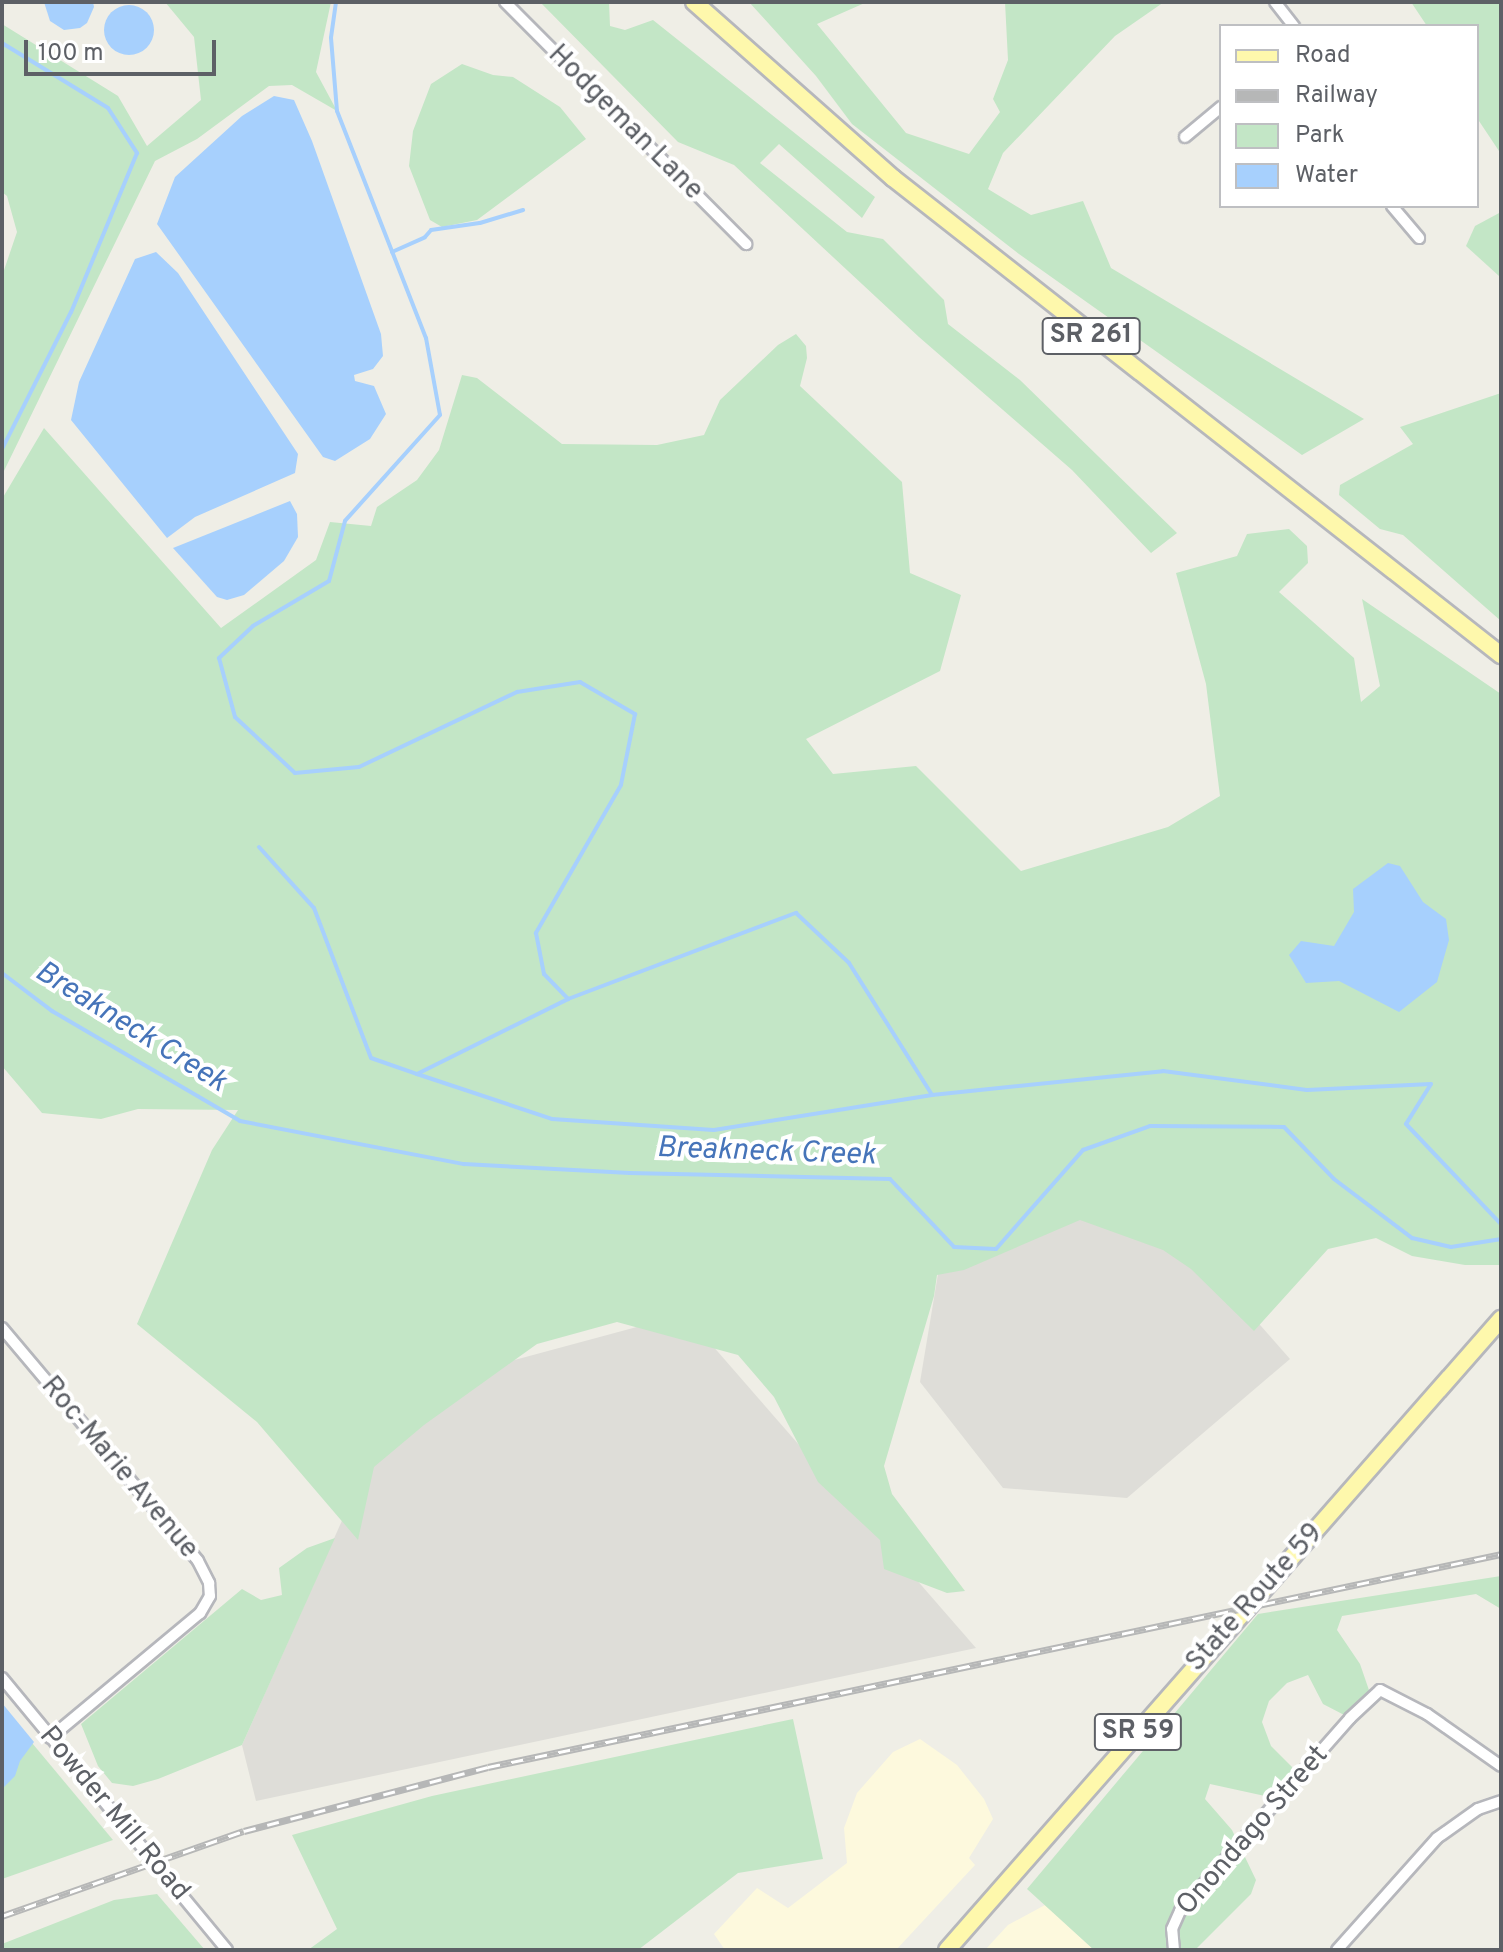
<!DOCTYPE html>
<style>
body{margin:0}
#map{position:relative;width:1503px;height:1952px;overflow:hidden;background:#efeee6;font-family:Overpass,sans-serif}
div>[style]{position:absolute}
.commercial>*{inset:0;background:#fdf9dd}
.industrial>*{inset:0;background:#deddd8}
.green>*{inset:0;background:#c3e6c6}
.water>*{inset:0;background:#a7d0fd}
.round{border-radius:50%}
.stream>*{height:4px;margin:-2px;padding:0 2px;transform-origin:2px;border-radius:2px;background:#a7d0fd}
.roads{filter:drop-shadow(2px 0 #b6b7bc) drop-shadow(-2px 0 #b6b7bc) drop-shadow(0 2px #b6b7bc) drop-shadow(0 -2px #b6b7bc)}
.minor>*{height:10px;margin:-5px;padding:0 5px;transform-origin:5px;border-radius:5px;background:#fff}
.primary>*{height:16px;margin:-8px;padding:0 8px;transform-origin:8px;border-radius:8px;background:#fef8ac}
.rail>*{height:7px;margin-top:-3.5px;transform-origin:0;background:repeating-linear-gradient(90deg,#fff 0 12px,#b6b7b7 0 24px);box-sizing:border-box;border-block:2px solid #b6b7b7}
span{translate:-50% -50%;white-space:nowrap;text-align:center;line-height:1.15;-webkit-text-stroke:8px #fff;paint-order:stroke}
.shield-label span{padding:2px 6px;background:#fff;border:2px solid;border-radius:6px;-webkit-text-stroke-width:0}
.shield-label{font-size:26px;color:#5d6066;font-weight:700}
.street-label{font-size:28px;color:#5d6066}
.water-label{font-size:30px;color:#4674b9;font-style:italic}
.frame{position:absolute;inset:0;border:4px solid #5d6066;pointer-events:none}
.legend{position:absolute;left:1219px;top:24px;width:260px;height:184px;box-sizing:border-box;background:#fff;border:2px solid #bebfc2;margin:0;padding:10px 14px;list-style:none;font-size:24px;color:#5d6066}
.legend li{display:flex;align-items:center;gap:16px;height:40px}
.legend b{width:40px;border:2px solid #bebfc2}
.scale{position:absolute;left:24px;top:40px;width:192px;height:36px;box-sizing:border-box;border:4px solid #5d6066;border-top:0;padding-left:10px;font-size:24px;line-height:28px;white-space:nowrap;color:#5d6066;-webkit-text-stroke:6px #fff;paint-order:stroke}
</style>
<div id="map">
<div class="commercial">
<div style="clip-path:polygon(920px 1739px,957px 1765px,984px 1799px,993px 1819px,969px 1858px,975px 1865px,896px 1950px,725px 1950px,714px 1934px,757px 1888px,788px 1908px,847px 1863px,844px 1828px,857px 1793px,893px 1752px)"></div>
<div style="clip-path:polygon(1045px 1905px,1094px 1950px,985px 1950px,1008px 1925px)"></div>
</div>
<div class="industrial">
<div style="clip-path:polygon(1076px 1213px,1193px 1249px,1290px 1359px,1127px 1498px,1003px 1488px,920px 1382px,938px 1274px)"></div>
<div style="clip-path:polygon(685px 1314px,976px 1648px,256px 1801px,242px 1745px,369px 1460px,429px 1383px)"></div>
</div>
<div class="green">
<div style="clip-path:polygon(165px 2px,331px 2px,316px 72px,337px 111px,292px 85px,269px 86px,197px 139px,155px 161px,2px 475px,2px 276px,17px 232px,7px 196px,2px 192px,2px 24px,118px 96px,147px 146px,201px 100px,194px 37px)"></div>
<div style="clip-path:polygon(540px 2px,609px 2px,610px 26px,625px 30px,653px 20px,875px 197px,862px 218px,779px 144px,760px 163px,847px 232px,883px 239px,944px 300px,948px 324px,1020px 380px,1177px 533px,1151px 553px,1072px 470px,919px 337px,734px 165px,678px 142px)"></div>
<div style="clip-path:polygon(749px 2px,867px 2px,817px 24px,906px 133px,969px 154px,1000px 112px,993px 99px,1008px 60px,1005px 2px,1164px 2px,1115px 36px,1003px 153px,988px 189px,1031px 215px,1083px 201px,1111px 268px,1364px 419px,1302px 455px,1019px 254px,852px 124px,816px 76px)"></div>
<div style="clip-path:polygon(1411px 2px,1501px 2px,1501px 154px,1477px 118px,1477px 26px,1427px 26px)"></div>
<div style="clip-path:polygon(462px 64px,493px 75px,513px 77px,560px 107px,586px 139px,477px 220px,442px 227px,430px 220px,409px 166px,413px 131px,431px 84px)"></div>
<div style="clip-path:polygon(1501px 212px,1501px 274px,1499px 276px,1466px 246px,1475px 226px)"></div>
<div style="clip-path:polygon(796px 334px,806px 346px,807px 358px,800px 386px,902px 482px,910px 573px,961px 595px,940px 671px,806px 739px,833px 774px,916px 766px,1021px 871px,1168px 827px,1220px 796px,1206px 684px,1176px 573px,1237px 556px,1247px 534px,1289px 529px,1307px 546px,1308px 563px,1279px 592px,1354px 658px,1361px 702px,1380px 686px,1362px 599px,1501px 694px,1501px 1265px,1465px 1265px,1412px 1256px,1376px 1238px,1328px 1249px,1254px 1331px,1191px 1269px,1163px 1250px,1080px 1220px,964px 1270px,937px 1275px,934px 1296px,884px 1466px,892px 1494px,965px 1591px,947px 1593px,884px 1569px,880px 1540px,818px 1482px,774px 1397px,738px 1355px,617px 1322px,537px 1344px,424px 1425px,374px 1467px,358px 1540px,257px 1422px,137px 1324px,212px 1150px,238px 1110px,138px 1109px,101px 1119px,42px 1113px,2px 1066px,2px 499px,44px 428px,221px 628px,316px 560px,330px 522px,371px 526px,377px 507px,417px 480px,439px 450px,462px 375px,477px 378px,562px 444px,657px 445px,704px 435px,720px 400px,778px 345px)"></div>
<div style="clip-path:polygon(1501px 393px,1501px 621px,1403px 535px,1380px 529px,1339px 495px,1340px 485px,1413px 444px,1400px 427px)"></div>
<div style="clip-path:polygon(335px 1538px,242px 1745px,158px 1779px,133px 1786px,112px 1783px,98px 1766px,81px 1724px,242px 1589px,261px 1600px,282px 1595px,279px 1568px,307px 1548px)"></div>
<div style="clip-path:polygon(1501px 1576px,1501px 1609px,1476px 1594px,1342px 1616px,1337px 1630px,1360px 1664px,1371px 1696px,1350px 1718px,1323px 1704px,1308px 1675px,1287px 1683px,1269px 1701px,1262px 1722px,1271px 1746px,1294px 1769px,1284px 1783px,1265px 1796px,1210px 1784px,1205px 1799px,1232px 1830px,1256px 1880px,1251px 1894px,1195px 1950px,1094px 1950px,1027px 1889px,1258px 1614px)"></div>
<div style="clip-path:polygon(2px 1707px,113px 1840px,2px 1879px)"></div>
<div style="clip-path:polygon(793px 1719px,823px 1859px,738px 1873px,638px 1950px,308px 1950px,337px 1929px,292px 1835px,432px 1796px)"></div>
<div style="clip-path:polygon(157px 1894px,205px 1950px,2px 1950px,2px 1944px,114px 1900px)"></div>
</div>
<div class="water">
<div style="clip-path:polygon(44px 2px,93px 2px,94px 7px,87px 23px,80px 28px,64px 30px,50px 21px)"></div>
<div class="round" style="left:104px;top:5px;width:50px;height:50px"></div>
<div style="clip-path:polygon(274px 96px,294px 100px,312px 141px,381px 334px,383px 356px,373px 369px,354px 375px,355px 381px,374px 386px,386px 414px,370px 439px,335px 461px,323px 457px,157px 224px,175px 177px,242px 116px)"></div>
<div style="clip-path:polygon(156px 252px,178px 273px,298px 454px,295px 473px,195px 517px,167px 538px,71px 420px,79px 382px,135px 259px)"></div>
<div style="clip-path:polygon(290px 501px,297px 514px,298px 537px,284px 561px,244px 595px,227px 600px,217px 597px,173px 548px)"></div>
<div style="clip-path:polygon(1388px 863px,1400px 866px,1423px 902px,1446px 919px,1449px 940px,1437px 982px,1399px 1012px,1339px 981px,1306px 983px,1289px 955px,1301px 941px,1334px 946px,1354px 912px,1353px 889px)"></div>
<div style="clip-path:polygon(2px 1703px,34px 1742px,20px 1761px,15px 1776px,2px 1789px)"></div>
</div>
<div class="stream">
<div style="left:336px;top:2px;width:36px;rotate:98deg"></div>
<div style="left:331px;top:38px;width:73px;rotate:85.3deg"></div>
<div style="left:337px;top:111px;width:244px;rotate:68.6deg"></div>
<div style="left:426px;top:338px;width:78px;rotate:79.7deg"></div>
<div style="left:440px;top:415px;width:142px;rotate:131.9deg"></div>
<div style="left:345px;top:521px;width:62px;rotate:104.9deg"></div>
<div style="left:329px;top:581px;width:88px;rotate:149.4deg"></div>
<div style="left:253px;top:626px;width:47px;rotate:136.7deg"></div>
<div style="left:219px;top:658px;width:61px;rotate:74.8deg"></div>
<div style="left:235px;top:717px;width:82px;rotate:43deg"></div>
<div style="left:295px;top:773px;width:64px;rotate:-5.4deg"></div>
<div style="left:359px;top:767px;width:175px;rotate:-25.4deg"></div>
<div style="left:517px;top:692px;width:64px;rotate:-9deg"></div>
<div style="left:580px;top:682px;width:64px;rotate:30.2deg"></div>
<div style="left:635px;top:714px;width:72px;rotate:101.2deg"></div>
<div style="left:621px;top:785px;width:171px;rotate:119.9deg"></div>
<div style="left:536px;top:933px;width:42px;rotate:79deg"></div>
<div style="left:544px;top:974px;width:35px;rotate:46deg"></div>
<div style="left:568px;top:999px;width:244px;rotate:-20.7deg"></div>
<div style="left:796px;top:913px;width:73px;rotate:43.3deg"></div>
<div style="left:849px;top:963px;width:156px;rotate:57.8deg"></div>
<div style="left:932px;top:1095px;width:232px;rotate:-5.9deg"></div>
<div style="left:1163px;top:1071px;width:145px;rotate:7.5deg"></div>
<div style="left:1307px;top:1090px;width:124px;rotate:-2.8deg"></div>
<div style="left:1431px;top:1084px;width:47px;rotate:122deg"></div>
<div style="left:1406px;top:1124px;width:138px;rotate:46.5deg"></div>
<div style="left:2px;top:43px;width:124px;rotate:31.5deg"></div>
<div style="left:108px;top:108px;width:54px;rotate:57.2deg"></div>
<div style="left:137px;top:153px;width:172px;rotate:112.5deg"></div>
<div style="left:71px;top:312px;width:153px;rotate:116.7deg"></div>
<div style="left:392px;top:252px;width:36px;rotate:-24deg"></div>
<div style="left:425px;top:237px;width:9px;rotate:-49deg"></div>
<div style="left:431px;top:230px;width:49px;rotate:-8.1deg"></div>
<div style="left:480px;top:223px;width:45px;rotate:-16.8deg"></div>
<div style="left:259px;top:847px;width:82px;rotate:48deg"></div>
<div style="left:314px;top:908px;width:160px;rotate:69.2deg"></div>
<div style="left:371px;top:1058px;width:49px;rotate:19.2deg"></div>
<div style="left:417px;top:1074px;width:169px;rotate:-26.4deg"></div>
<div style="left:2px;top:973px;width:63px;rotate:37.2deg"></div>
<div style="left:52px;top:1011px;width:218px;rotate:30.3deg"></div>
<div style="left:240px;top:1121px;width:228px;rotate:10.9deg"></div>
<div style="left:464px;top:1164px;width:166px;rotate:3.1deg"></div>
<div style="left:630px;top:1173px;width:260px;rotate:1.3deg"></div>
<div style="left:890px;top:1179px;width:93px;rotate:46.7deg"></div>
<div style="left:954px;top:1247px;width:42px;rotate:2.7deg"></div>
<div style="left:996px;top:1249px;width:132px;rotate:-48.7deg"></div>
<div style="left:1083px;top:1150px;width:71px;rotate:-19.7deg"></div>
<div style="left:1150px;top:1126px;width:134px;rotate:0.4deg"></div>
<div style="left:1284px;top:1127px;width:72px;rotate:46.1deg"></div>
<div style="left:1334px;top:1179px;width:98px;rotate:37.1deg"></div>
<div style="left:1412px;top:1238px;width:40px;rotate:13deg"></div>
<div style="left:1451px;top:1247px;width:51px;rotate:-9.1deg"></div>
<div style="left:417px;top:1074px;width:142px;rotate:18.4deg"></div>
<div style="left:552px;top:1119px;width:162px;rotate:3.9deg"></div>
<div style="left:714px;top:1130px;width:221px;rotate:-9.1deg"></div>
</div>
<div class="roads">
<div class="minor">
<div style="left:505px;top:2px;width:342px;rotate:45.1deg"></div>
<div style="left:1275px;top:2px;width:31px;rotate:52deg"></div>
<div style="left:1185px;top:137px;width:47px;rotate:-39.8deg"></div>
<div style="left:1392px;top:206px;width:42px;rotate:49.8deg"></div>
<div style="left:2px;top:1328px;width:304px;rotate:49.9deg"></div>
<div style="left:198px;top:1561px;width:25px;rotate:63deg"></div>
<div style="left:209px;top:1583px;width:13px;rotate:86deg"></div>
<div style="left:210px;top:1596px;width:20px;rotate:120deg"></div>
<div style="left:200px;top:1613px;width:195px;rotate:140.2deg"></div>
<div style="left:2px;top:1678px;width:353px;rotate:50.4deg"></div>
<div style="left:1174px;top:1950px;width:21px;rotate:-95deg"></div>
<div style="left:1172px;top:1929px;width:20px;rotate:-66deg"></div>
<div style="left:1180px;top:1911px;width:257px;rotate:-48.6deg"></div>
<div style="left:1350px;top:1718px;width:41px;rotate:-43deg"></div>
<div style="left:1380px;top:1690px;width:53px;rotate:27.1deg"></div>
<div style="left:1427px;top:1714px;width:90px;rotate:35.1deg"></div>
<div style="left:1337px;top:1950px;width:150px;rotate:-48.2deg"></div>
<div style="left:1437px;top:1838px;width:50px;rotate:-35.3deg"></div>
<div style="left:1478px;top:1809px;width:24px;rotate:-19deg"></div>
</div>
<div class="primary">
<div style="left:694px;top:2px;width:266px;rotate:41.5deg"></div>
<div style="left:893px;top:178px;width:773px;rotate:38.12deg"></div>
<div style="left:947px;top:1950px;width:840px;rotate:-48.72deg"></div>
</div>
</div>
<div class="rail">
<div style="left:2px;top:1916px;width:256px;rotate:-19.4deg"></div>
<div style="left:244px;top:1831px;width:252px;rotate:-14.7deg"></div>
<div style="left:488px;top:1767px;width:1035px;rotate:-11.87deg"></div>
</div>
<div class="shield-label">
<span style="left:1091px;top:336px">SR 261</span>
<span style="left:1138px;top:1732px">SR 59</span>
</div>
<div class="street-label">
<span style="left:625px;top:123px;rotate:45deg">Hodgeman Lane</span>
<span style="left:119px;top:1468px;rotate:50deg">Roc-Marie Avenue</span>
<span style="left:1255px;top:1598px;rotate:-48deg">State Route 59</span>
<span style="left:114px;top:1814px;rotate:50deg">Powder Mill Road</span>
<span style="left:1253px;top:1831px;rotate:-49deg">Onondago Street</span>
</div>
<div class="water-label">
<span style="left:130px;top:1028px;rotate:32deg">Breakneck Creek</span>
<span style="left:766px;top:1153px;rotate:2deg">Breakneck Creek</span>
</div>
<div class="frame"></div>
<ul class="legend">
<li><b style="height:10px;background:#fef8ac"></b>Road</li>
<li><b style="height:10px;background:#b6b7b7"></b>Railway</li>
<li><b style="height:22px;background:#c3e6c6"></b>Park</li>
<li><b style="height:22px;background:#a7d0fd"></b>Water</li>
</ul>
<div class="scale">100 m</div>
</div>
